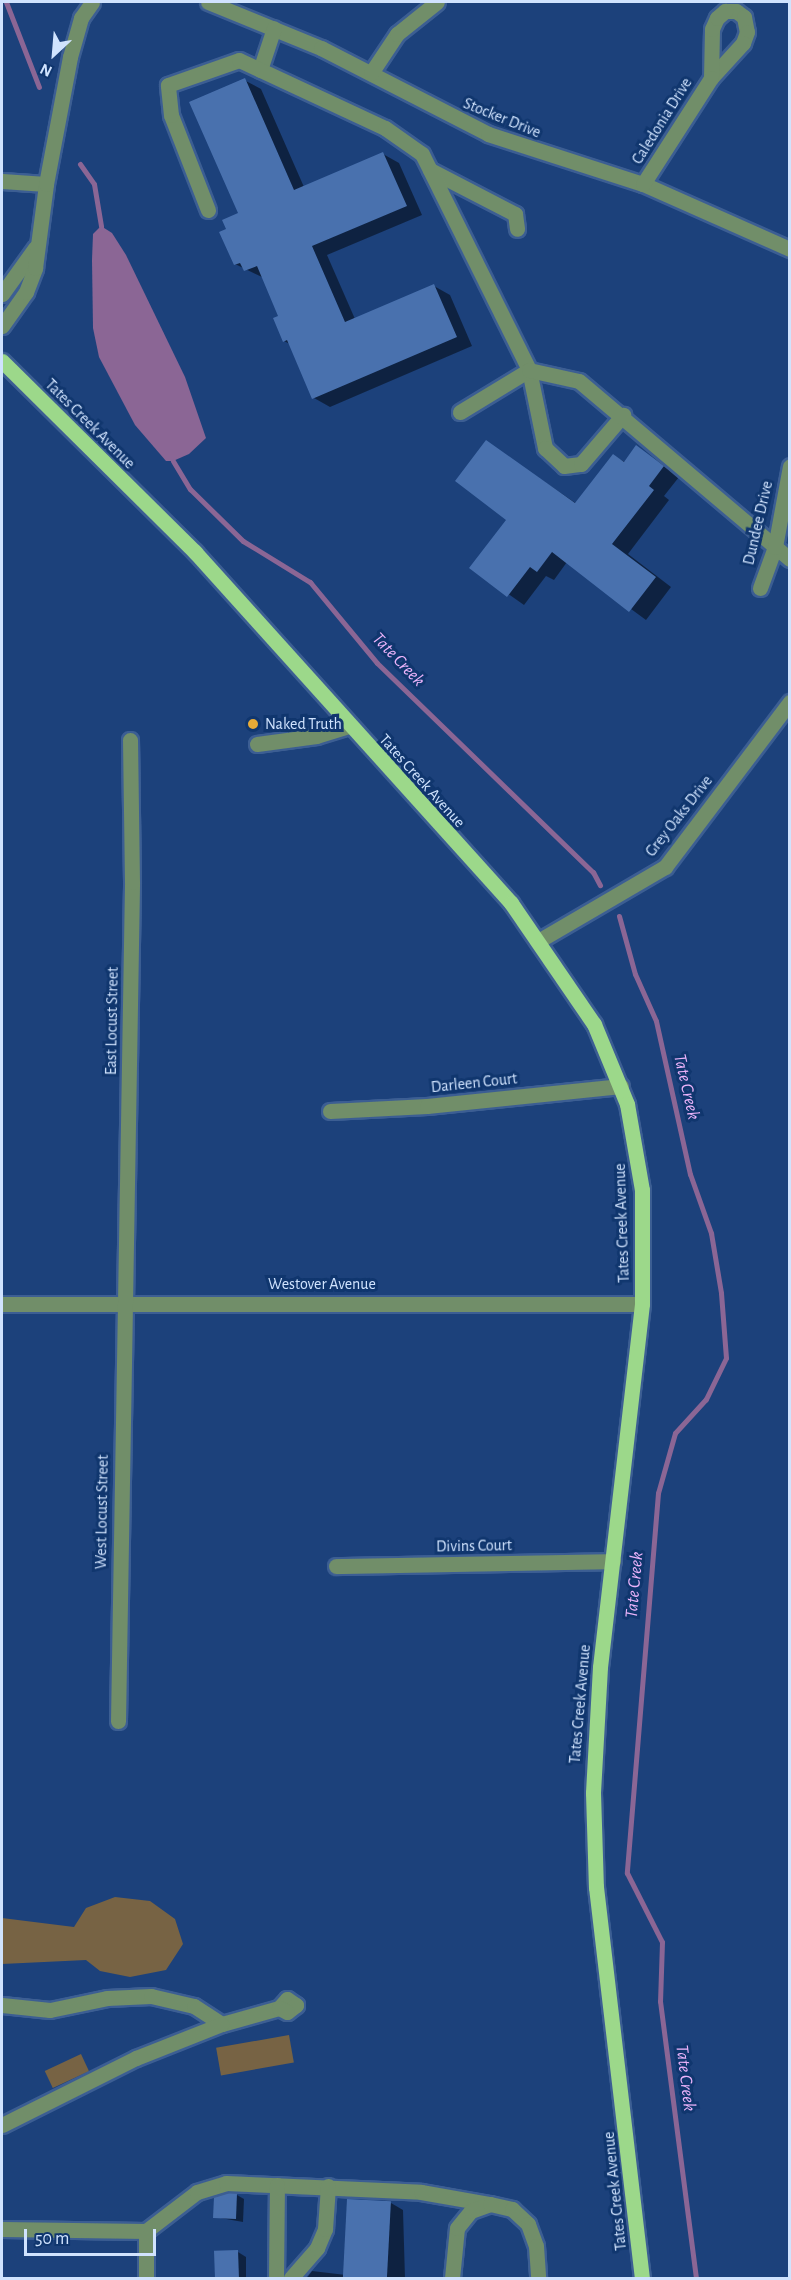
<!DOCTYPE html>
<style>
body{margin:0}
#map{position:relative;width:791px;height:2280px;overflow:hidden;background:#1c417b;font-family:"Alegreya Sans",sans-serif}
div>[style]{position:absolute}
.green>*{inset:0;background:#776344;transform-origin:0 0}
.water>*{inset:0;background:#8b6695}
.shadow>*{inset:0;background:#0007}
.stream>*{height:5px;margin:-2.5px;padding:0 2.5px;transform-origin:2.5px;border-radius:2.5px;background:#8b6695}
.building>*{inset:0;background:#4971ae;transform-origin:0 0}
.roads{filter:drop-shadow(2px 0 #3c5e93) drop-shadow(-2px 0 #3c5e93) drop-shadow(0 2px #3c5e93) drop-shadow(0 -2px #3c5e93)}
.minor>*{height:15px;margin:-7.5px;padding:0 7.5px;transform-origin:7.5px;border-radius:7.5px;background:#718e69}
.major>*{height:15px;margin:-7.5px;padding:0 7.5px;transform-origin:7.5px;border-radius:7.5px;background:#9cd88a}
.dots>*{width:16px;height:16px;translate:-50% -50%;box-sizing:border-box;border:3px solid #10366e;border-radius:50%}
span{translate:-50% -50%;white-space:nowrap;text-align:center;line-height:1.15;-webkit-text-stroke:6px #10366e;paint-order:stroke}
.street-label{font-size:16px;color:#d0e3fe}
.poi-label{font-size:16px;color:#d0e3fe}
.left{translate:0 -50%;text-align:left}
.water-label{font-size:18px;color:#ecb4fb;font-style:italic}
.frame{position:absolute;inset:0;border:3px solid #d0e3fe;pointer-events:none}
.north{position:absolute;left:24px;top:24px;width:60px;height:60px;-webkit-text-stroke:4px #10366e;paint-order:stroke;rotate:206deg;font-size:16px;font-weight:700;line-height:24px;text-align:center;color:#d0e3fe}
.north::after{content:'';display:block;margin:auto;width:21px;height:27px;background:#d0e3fe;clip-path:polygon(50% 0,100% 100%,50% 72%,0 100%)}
.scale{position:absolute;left:24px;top:2229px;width:132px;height:27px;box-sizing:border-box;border:3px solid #d0e3fe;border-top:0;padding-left:8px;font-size:18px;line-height:21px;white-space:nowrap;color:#d0e3fe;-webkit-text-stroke:4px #10366e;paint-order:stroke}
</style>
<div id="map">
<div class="green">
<div style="clip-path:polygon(115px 1897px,150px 1901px,175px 1919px,183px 1944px,166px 1970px,130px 1977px,100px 1971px,86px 1960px,2px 1964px,2px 1918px,74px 1927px,86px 1908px)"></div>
<div style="left:289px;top:2035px;width:28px;height:74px;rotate:80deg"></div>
<div style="left:81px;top:2054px;width:19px;height:40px;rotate:65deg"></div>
</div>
<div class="water">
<div style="clip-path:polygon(101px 226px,112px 233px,126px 255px,185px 377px,206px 438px,189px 454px,173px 461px,166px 461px,135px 425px,99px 357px,93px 328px,92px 260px,93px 234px)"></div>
</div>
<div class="shadow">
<div style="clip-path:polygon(244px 80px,261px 89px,304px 187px,383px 154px,399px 163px,422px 215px,327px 255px,355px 319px,434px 286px,450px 295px,472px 346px,330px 407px,314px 398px,290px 344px,284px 341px,280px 316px,264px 278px,235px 264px,228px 230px,240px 214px)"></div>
<div style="clip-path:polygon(486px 442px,577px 504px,613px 456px,625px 462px,636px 447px,679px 477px,664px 496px,669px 500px,628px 554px,671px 587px,646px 620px,567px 562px,554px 580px,546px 576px,524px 605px,471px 568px,508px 519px)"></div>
<div style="clip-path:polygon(237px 2195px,244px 2199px,243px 2222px,215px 2217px)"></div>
<div style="clip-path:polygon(391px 2203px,403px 2210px,405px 2278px,307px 2278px,312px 2271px,346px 2275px)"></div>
<div style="clip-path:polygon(216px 2252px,238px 2252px,246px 2257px,246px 2278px,216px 2278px)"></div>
</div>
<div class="stream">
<div style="left:6px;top:2px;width:91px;rotate:68.8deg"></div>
<div style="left:80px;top:164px;width:24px;rotate:55deg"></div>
<div style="left:94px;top:184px;width:43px;rotate:80.5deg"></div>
<div style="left:173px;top:461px;width:33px;rotate:59deg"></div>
<div style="left:190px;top:489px;width:74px;rotate:44.5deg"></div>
<div style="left:243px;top:541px;width:79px;rotate:31.5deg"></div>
<div style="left:310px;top:582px;width:105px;rotate:50.4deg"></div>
<div style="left:377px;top:663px;width:301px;rotate:44.1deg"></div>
<div style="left:593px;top:872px;width:15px;rotate:62deg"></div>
<div style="left:619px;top:916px;width:60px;rotate:74.6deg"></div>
<div style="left:635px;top:974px;width:51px;rotate:65.9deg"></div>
<div style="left:656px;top:1021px;width:157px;rotate:77.5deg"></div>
<div style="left:690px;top:1174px;width:63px;rotate:70.4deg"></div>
<div style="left:711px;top:1233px;width:61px;rotate:80.5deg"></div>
<div style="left:721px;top:1293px;width:65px;rotate:85.6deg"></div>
<div style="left:726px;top:1358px;width:46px;rotate:116deg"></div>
<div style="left:706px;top:1399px;width:46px;rotate:132.4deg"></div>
<div style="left:675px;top:1433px;width:62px;rotate:105.8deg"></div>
<div style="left:658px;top:1493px;width:381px;rotate:94.7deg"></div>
<div style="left:627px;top:1873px;width:77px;rotate:63.1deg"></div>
<div style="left:662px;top:1942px;width:59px;rotate:91.9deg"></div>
<div style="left:660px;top:2001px;width:279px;rotate:82.6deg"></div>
</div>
<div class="building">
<div style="clip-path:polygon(245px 78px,294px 190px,383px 152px,407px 206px,312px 246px,345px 322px,434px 284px,457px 337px,312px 399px,287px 340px,283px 342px,273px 318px,278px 316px,257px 266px,244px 271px,240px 263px,234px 265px,219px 232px,226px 229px,222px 220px,238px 213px,189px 102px)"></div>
<div style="clip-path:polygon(486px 440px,575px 503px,613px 454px,624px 462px,636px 445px,664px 466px,649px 486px,654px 490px,612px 544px,656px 577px,629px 612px,552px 552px,537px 572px,530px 567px,507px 597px,469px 568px,506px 520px,455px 481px)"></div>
<div style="clip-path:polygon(227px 2193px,237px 2193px,236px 2219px,213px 2218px,214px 2197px)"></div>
<div style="left:347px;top:2199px;width:44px;height:79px;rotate:3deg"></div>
<div style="left:238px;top:2250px;width:28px;height:24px;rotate:88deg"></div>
</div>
<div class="roads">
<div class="minor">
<div style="left:208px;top:2px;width:122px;rotate:22.2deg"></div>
<div style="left:321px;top:48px;width:188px;rotate:27.2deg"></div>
<div style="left:488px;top:134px;width:163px;rotate:17.9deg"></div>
<div style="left:643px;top:184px;width:161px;rotate:23.9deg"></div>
<div style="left:725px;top:11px;width:11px"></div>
<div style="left:736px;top:11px;width:10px;rotate:37deg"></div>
<div style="left:744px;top:17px;width:15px;rotate:79deg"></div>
<div style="left:747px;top:32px;width:12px;rotate:110deg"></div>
<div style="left:743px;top:43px;width:47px;rotate:132.4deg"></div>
<div style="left:711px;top:78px;width:49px;rotate:-88.8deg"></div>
<div style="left:712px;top:29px;width:12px;rotate:-66deg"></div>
<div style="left:717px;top:18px;width:11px;rotate:-41deg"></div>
<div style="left:260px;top:70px;width:44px;rotate:-71.6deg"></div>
<div style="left:371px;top:73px;width:47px;rotate:-56.3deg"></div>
<div style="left:397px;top:34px;width:51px;rotate:-38.7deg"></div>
<div style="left:430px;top:170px;width:96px;rotate:27.4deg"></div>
<div style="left:515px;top:214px;width:15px;rotate:82deg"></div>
<div style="left:2px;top:181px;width:44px;rotate:3.9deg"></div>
<div style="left:643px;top:184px;width:126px;rotate:-57.3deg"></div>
<div style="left:208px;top:210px;width:102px;rotate:-111.3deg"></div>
<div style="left:171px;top:115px;width:30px;rotate:-96deg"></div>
<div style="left:168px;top:85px;width:75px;rotate:-19.4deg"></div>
<div style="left:239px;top:60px;width:161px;rotate:25deg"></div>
<div style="left:385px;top:128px;width:45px;rotate:35.1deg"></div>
<div style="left:422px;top:154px;width:241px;rotate:63.6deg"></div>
<div style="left:529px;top:370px;width:80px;rotate:78.4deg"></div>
<div style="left:545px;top:448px;width:26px;rotate:43deg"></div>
<div style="left:564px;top:466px;width:17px;rotate:-7deg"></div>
<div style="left:581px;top:464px;width:65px;rotate:-49.4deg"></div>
<div style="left:2px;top:294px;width:57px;rotate:-54.3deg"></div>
<div style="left:2px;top:326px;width:42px;rotate:-54.8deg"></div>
<div style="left:26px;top:292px;width:26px;rotate:-69deg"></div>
<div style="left:35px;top:268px;width:85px;rotate:-82.5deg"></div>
<div style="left:46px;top:184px;width:129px;rotate:-79.3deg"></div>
<div style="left:70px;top:57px;width:41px;rotate:-74.2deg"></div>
<div style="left:81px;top:18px;width:19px;rotate:-55deg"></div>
<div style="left:460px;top:412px;width:81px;rotate:-31.3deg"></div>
<div style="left:529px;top:370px;width:51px;rotate:12.4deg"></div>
<div style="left:579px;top:381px;width:276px;rotate:40.2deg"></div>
<div style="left:760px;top:588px;width:44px;rotate:-69.9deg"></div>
<div style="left:775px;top:547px;width:82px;rotate:-79.5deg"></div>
<div style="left:257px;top:744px;width:60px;rotate:-7.7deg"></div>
<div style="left:316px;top:736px;width:34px;rotate:-17deg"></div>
<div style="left:540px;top:940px;width:145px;rotate:-30.3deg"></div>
<div style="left:665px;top:867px;width:207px;rotate:-52.9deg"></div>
<div style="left:330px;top:1111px;width:97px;rotate:-3deg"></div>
<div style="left:427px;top:1106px;width:195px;rotate:-5.9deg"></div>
<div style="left:2px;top:1304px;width:640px"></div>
<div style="left:336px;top:1566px;width:277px;rotate:-1deg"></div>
<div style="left:118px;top:1721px;width:839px;rotate:-89.04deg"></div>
<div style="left:132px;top:882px;width:142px;rotate:-90.8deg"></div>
<div style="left:2px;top:2005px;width:48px;rotate:5.9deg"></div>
<div style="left:50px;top:2010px;width:58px;rotate:-11.9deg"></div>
<div style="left:107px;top:1998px;width:44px;rotate:-2.6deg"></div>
<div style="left:151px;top:1996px;width:44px;rotate:13.1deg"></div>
<div style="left:194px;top:2006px;width:33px;rotate:33deg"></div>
<div style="left:222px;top:2024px;width:59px;rotate:-15.7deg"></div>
<div style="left:279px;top:2008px;width:12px;rotate:-48deg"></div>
<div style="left:287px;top:1999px;width:11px;rotate:34deg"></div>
<div style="left:296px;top:2005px;width:11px;rotate:142deg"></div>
<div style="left:287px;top:2012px;width:9px;rotate:-153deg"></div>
<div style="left:2px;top:2125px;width:150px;rotate:-26.6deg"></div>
<div style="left:136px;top:2058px;width:92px;rotate:-21.6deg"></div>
<div style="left:2px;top:2229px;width:144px;rotate:0.8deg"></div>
<div style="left:146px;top:2231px;width:64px;rotate:-37.4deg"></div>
<div style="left:197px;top:2192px;width:30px;rotate:-17deg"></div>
<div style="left:226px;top:2183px;width:195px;rotate:2.6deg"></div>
<div style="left:421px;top:2192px;width:70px;rotate:9.9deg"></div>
<div style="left:146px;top:2278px;width:47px;rotate:-90deg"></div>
<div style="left:276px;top:2278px;width:93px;rotate:-89.4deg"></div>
<div style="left:291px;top:2278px;width:40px;rotate:-49deg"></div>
<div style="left:317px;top:2248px;width:21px;rotate:-67deg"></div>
<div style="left:325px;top:2229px;width:43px;rotate:-86deg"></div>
<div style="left:452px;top:2278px;width:50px;rotate:-84.3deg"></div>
<div style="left:457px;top:2228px;width:22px;rotate:-51deg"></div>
<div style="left:471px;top:2211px;width:20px;rotate:-20deg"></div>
<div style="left:490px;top:2204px;width:23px;rotate:13deg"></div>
<div style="left:512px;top:2209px;width:22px;rotate:43deg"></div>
<div style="left:528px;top:2224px;width:23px;rotate:70deg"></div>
<div style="left:536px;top:2246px;width:32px;rotate:86deg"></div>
</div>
<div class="major">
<div style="left:2px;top:361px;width:272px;rotate:44.7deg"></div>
<div style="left:195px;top:552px;width:472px;rotate:48deg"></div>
<div style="left:511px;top:903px;width:147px;rotate:55.6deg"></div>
<div style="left:594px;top:1024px;width:87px;rotate:67.6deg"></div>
<div style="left:627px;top:1104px;width:87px;rotate:80.1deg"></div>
<div style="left:642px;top:1190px;width:114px;rotate:90deg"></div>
<div style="left:642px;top:1304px;width:365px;rotate:96.6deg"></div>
<div style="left:600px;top:1667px;width:126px;rotate:93.2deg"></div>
<div style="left:593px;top:1793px;width:94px;rotate:88.2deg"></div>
<div style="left:596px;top:1887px;width:394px;rotate:83.3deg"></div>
</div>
</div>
<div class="dots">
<div style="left:253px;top:724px;background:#e8ab37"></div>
</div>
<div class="street-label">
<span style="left:502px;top:118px;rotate:22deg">Stocker Drive</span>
<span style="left:662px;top:121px;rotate:-58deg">Caledonia Drive</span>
<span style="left:90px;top:424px;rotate:45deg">Tates Creek Avenue</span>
<span style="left:758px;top:523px;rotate:-77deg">Dundee Drive</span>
<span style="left:422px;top:781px;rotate:48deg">Tates Creek Avenue</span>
<span style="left:679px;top:816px;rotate:-52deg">Grey Oaks Drive</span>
<span style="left:112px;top:1021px;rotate:-89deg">East Locust Street</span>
<span style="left:474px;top:1083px;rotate:-6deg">Darleen Court</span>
<span style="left:622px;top:1223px;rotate:-92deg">Tates Creek Avenue</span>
<span style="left:322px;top:1284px">Westover Avenue</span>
<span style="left:102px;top:1512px;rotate:-89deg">West Locust Street</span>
<span style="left:474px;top:1546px;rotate:-1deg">Divins Court</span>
<span style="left:580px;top:1704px;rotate:-85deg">Tates Creek Avenue</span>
<span style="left:615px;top:2191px;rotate:-96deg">Tates Creek Avenue</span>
</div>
<div class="poi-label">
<span class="left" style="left:265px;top:724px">Naked Truth</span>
</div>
<div class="water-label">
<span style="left:398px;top:660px;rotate:46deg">Tate Creek</span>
<span style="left:686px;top:1087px;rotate:77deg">Tate Creek</span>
<span style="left:635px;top:1585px;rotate:-85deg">Tate Creek</span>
<span style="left:685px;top:2078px;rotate:83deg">Tate Creek</span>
</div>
<div class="frame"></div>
<div class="north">N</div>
<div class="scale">50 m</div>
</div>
